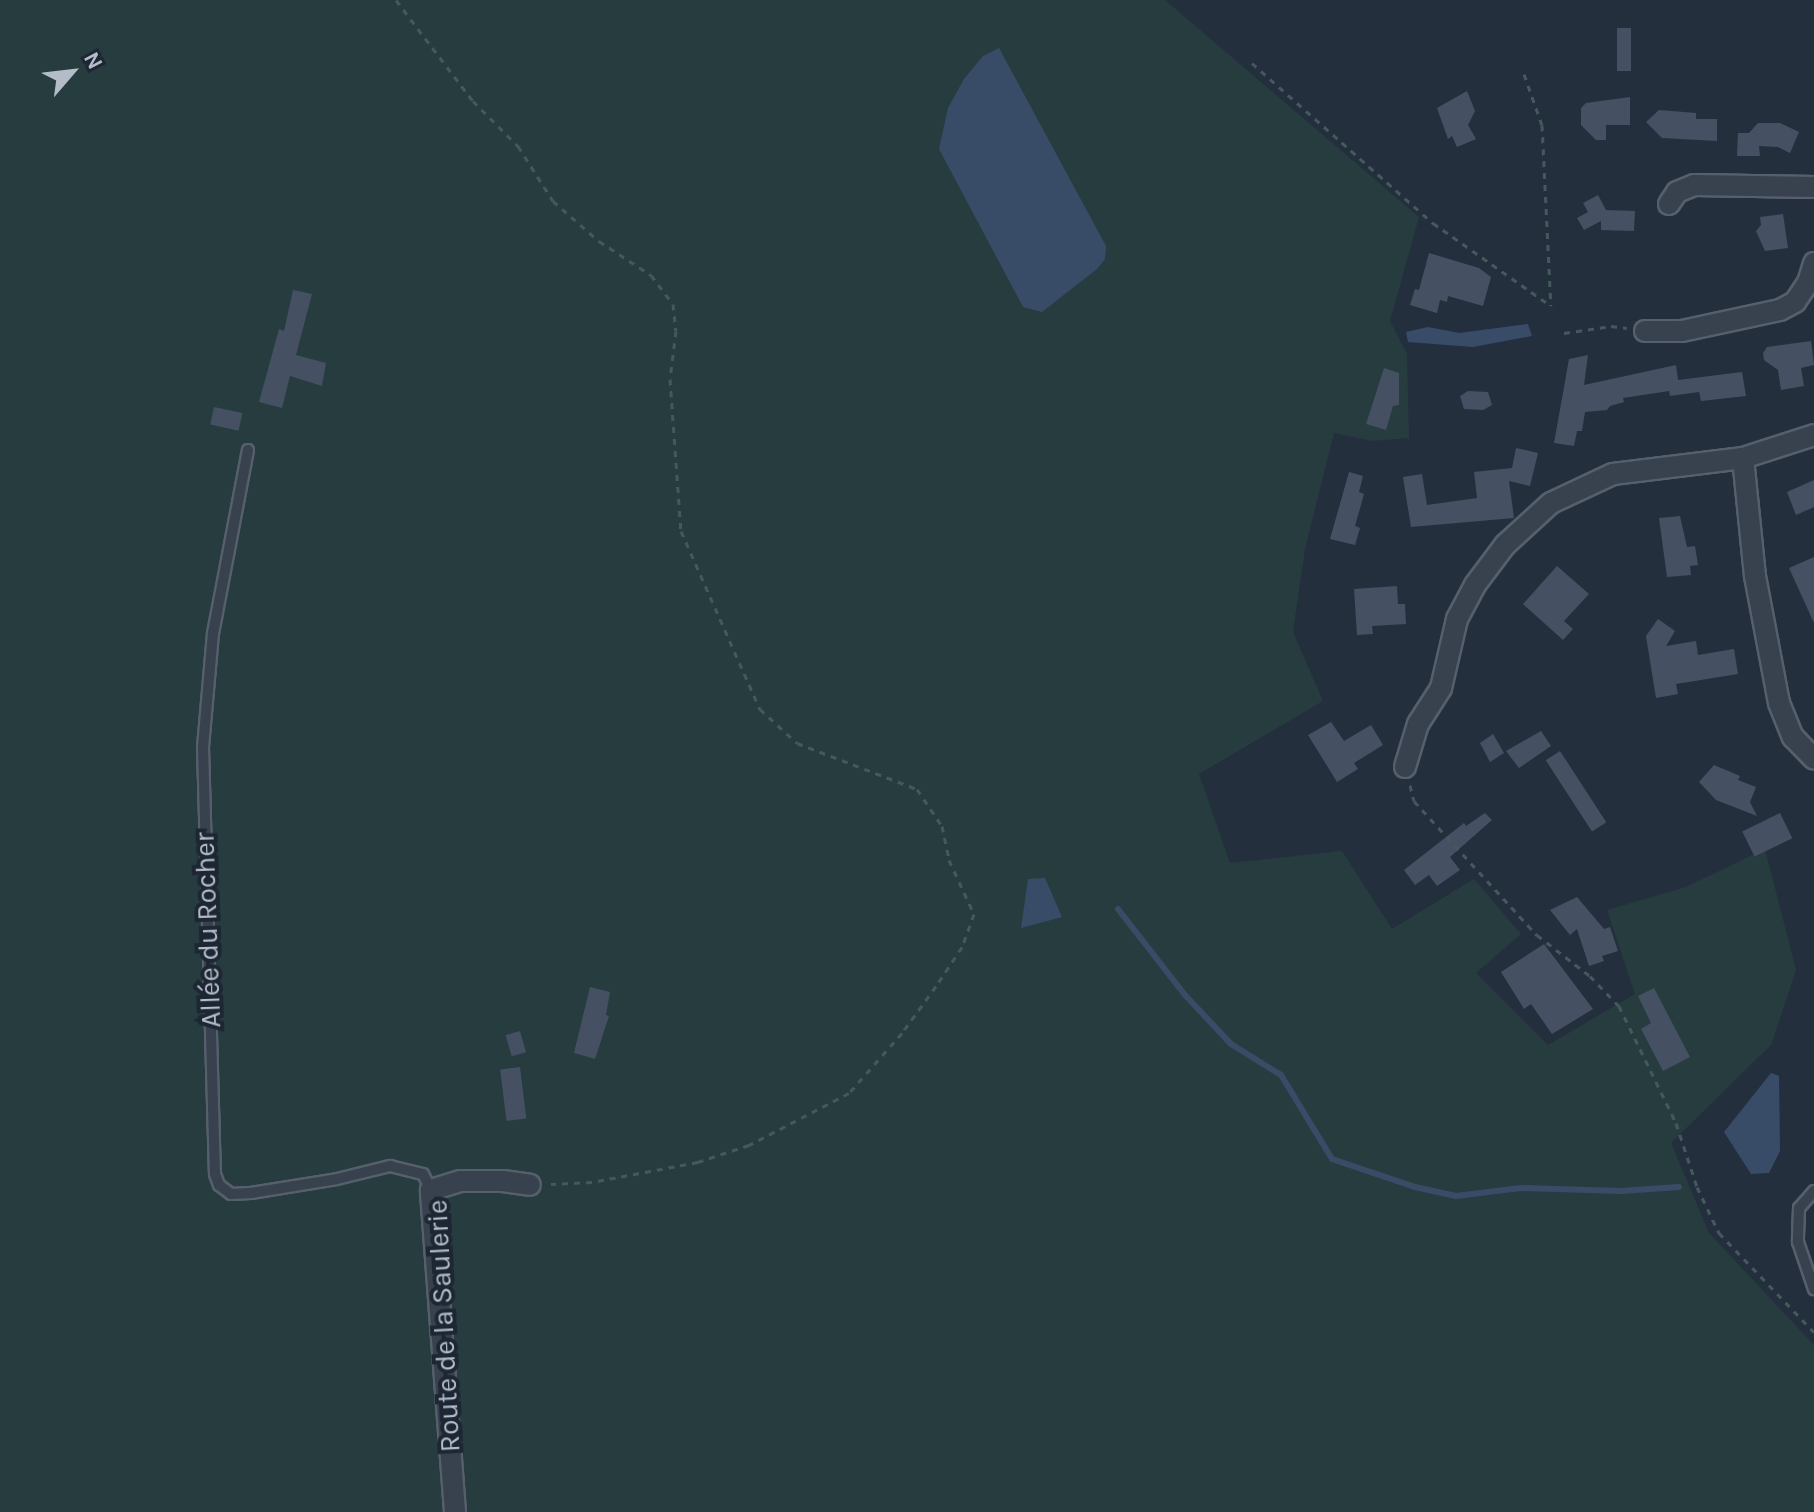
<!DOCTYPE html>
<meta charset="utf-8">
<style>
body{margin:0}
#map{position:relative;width:1814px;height:1512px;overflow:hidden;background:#242f3e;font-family:Karla,sans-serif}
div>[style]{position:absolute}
.green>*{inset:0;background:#263c3f}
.water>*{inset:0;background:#394c67}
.stream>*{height:6px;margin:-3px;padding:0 3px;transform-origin:3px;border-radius:3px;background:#394c67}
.building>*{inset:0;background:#455162;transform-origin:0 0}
.path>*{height:3px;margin-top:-1.5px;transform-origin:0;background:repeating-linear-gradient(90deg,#44595c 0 6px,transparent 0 12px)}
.roads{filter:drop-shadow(2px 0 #565f6c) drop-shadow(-2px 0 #565f6c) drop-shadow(0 2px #565f6c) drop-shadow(0 -2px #565f6c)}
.lane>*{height:10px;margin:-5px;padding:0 5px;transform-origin:5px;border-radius:5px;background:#38414e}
.street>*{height:20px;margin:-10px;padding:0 10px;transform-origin:10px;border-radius:10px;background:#38414e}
span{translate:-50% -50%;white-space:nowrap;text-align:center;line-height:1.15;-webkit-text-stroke:8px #1d2633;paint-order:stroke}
.street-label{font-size:28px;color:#b4bcc9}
.north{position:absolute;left:32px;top:32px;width:80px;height:80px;-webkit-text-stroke:6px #1d2633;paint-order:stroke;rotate:62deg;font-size:22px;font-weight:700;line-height:32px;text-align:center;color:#b4bcc9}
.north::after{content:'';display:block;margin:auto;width:28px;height:36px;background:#b4bcc9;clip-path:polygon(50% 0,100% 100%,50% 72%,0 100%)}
</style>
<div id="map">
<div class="green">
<div style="clip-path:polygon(0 0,1165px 0,1419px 217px,1390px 321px,1407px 354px,1409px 438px,1372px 441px,1334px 433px,1305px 549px,1293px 632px,1323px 701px,1199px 774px,1230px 863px,1342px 851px,1392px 929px,1474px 879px,1521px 934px,1476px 973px,1548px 1045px,1635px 994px,1607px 910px,1686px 887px,1765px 849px,1796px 970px,1771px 1045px,1671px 1143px,1709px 1233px,1814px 1345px,1814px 1512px,0 1512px)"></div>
</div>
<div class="water">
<div style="clip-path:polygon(999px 48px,1106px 246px,1105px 259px,1097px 269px,1042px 312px,1023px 307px,939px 149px,948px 108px,964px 79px,983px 56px)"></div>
<div style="clip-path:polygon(1528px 324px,1532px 336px,1473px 347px,1408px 342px,1406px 332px,1428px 327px,1459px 333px)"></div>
<div style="clip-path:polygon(1045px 878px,1062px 917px,1021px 928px,1028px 879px)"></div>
<div style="clip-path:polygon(1771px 1073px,1779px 1076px,1780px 1151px,1769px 1173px,1751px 1174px,1724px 1132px)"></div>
</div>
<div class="stream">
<div style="left:1118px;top:909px;width:109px;rotate:52.1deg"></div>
<div style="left:1185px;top:995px;width:67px;rotate:46.8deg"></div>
<div style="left:1231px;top:1044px;width:59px;rotate:31.8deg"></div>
<div style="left:1281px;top:1075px;width:98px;rotate:58.7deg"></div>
<div style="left:1332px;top:1159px;width:88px;rotate:18.6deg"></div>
<div style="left:1415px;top:1187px;width:42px;rotate:12.4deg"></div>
<div style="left:1456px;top:1196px;width:65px;rotate:-7deg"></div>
<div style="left:1521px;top:1188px;width:100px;rotate:1.7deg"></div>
<div style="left:1621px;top:1191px;width:58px;rotate:-3.9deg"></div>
</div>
<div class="building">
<div style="left:1617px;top:28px;width:14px;height:43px"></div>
<div style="clip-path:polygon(1467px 91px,1475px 111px,1468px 125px,1476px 139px,1457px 147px,1452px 136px,1448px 139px,1437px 108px)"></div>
<div style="clip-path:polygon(1630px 97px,1630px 125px,1606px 125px,1606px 140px,1596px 140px,1581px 125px,1581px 108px,1586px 103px)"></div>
<div style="clip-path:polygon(1659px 110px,1696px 113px,1696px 119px,1717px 119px,1717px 141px,1662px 138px,1646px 122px)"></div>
<div style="clip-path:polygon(1758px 123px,1780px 123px,1799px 132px,1790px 153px,1778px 147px,1759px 146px,1760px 156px,1737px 156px,1738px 133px,1749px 133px)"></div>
<div style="clip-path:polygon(1598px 195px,1606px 210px,1635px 211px,1634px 231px,1601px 230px,1601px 221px,1584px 230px,1577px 218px,1588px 212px,1583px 203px)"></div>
<div style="clip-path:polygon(1783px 214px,1788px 248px,1765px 251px,1756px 231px,1761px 225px,1760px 217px)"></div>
<div style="clip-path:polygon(1429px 253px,1479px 268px,1491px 277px,1483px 306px,1448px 296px,1447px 302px,1440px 300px,1437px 313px,1410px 305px,1415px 289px,1419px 290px)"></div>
<div style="clip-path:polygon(293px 290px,312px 294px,296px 355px,326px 363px,322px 386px,290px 376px,282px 408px,259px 402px,279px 329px,284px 331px)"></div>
<div style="clip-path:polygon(1811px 341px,1814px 365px,1801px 368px,1804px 386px,1781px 390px,1778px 370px,1764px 360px,1763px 353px,1767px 347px)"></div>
<div style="clip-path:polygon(1588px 355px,1584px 385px,1676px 365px,1678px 380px,1742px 372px,1746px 396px,1701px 401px,1699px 392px,1670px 396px,1669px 391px,1623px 398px,1624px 402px,1610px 406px,1607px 410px,1585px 412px,1582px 431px,1577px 431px,1574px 446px,1554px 443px,1569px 359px)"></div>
<div style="clip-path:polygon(1384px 368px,1399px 373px,1399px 405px,1393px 406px,1386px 430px,1366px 424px)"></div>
<div style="clip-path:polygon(1468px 391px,1488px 392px,1492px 405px,1483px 410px,1464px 409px,1460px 396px)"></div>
<div style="left:214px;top:407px;width:29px;height:18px;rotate:12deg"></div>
<div style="clip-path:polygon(1516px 448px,1538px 453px,1530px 486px,1509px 481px,1514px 518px,1411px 527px,1403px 477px,1422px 474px,1427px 505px,1477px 498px,1474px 472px,1512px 468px)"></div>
<div style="clip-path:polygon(1349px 472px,1363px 476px,1359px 492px,1364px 494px,1355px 526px,1360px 528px,1355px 545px,1330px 539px)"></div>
<div style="clip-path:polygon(1814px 480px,1814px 507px,1796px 515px,1787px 492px)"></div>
<div style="clip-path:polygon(1680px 516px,1687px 547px,1695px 546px,1698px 565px,1690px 566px,1691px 575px,1667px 577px,1659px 518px)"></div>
<div style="clip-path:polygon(1814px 557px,1814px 623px,1789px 568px)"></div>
<div style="clip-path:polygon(1557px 566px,1589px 594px,1564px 621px,1573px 629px,1563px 640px,1523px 604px)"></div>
<div style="clip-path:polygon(1397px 586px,1398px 604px,1405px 604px,1406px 624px,1372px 626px,1373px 634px,1357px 635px,1354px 589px)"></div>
<div style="clip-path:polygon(1658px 619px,1675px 631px,1666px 646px,1696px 641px,1698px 655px,1734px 649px,1738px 674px,1676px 684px,1678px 694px,1656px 698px,1646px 636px)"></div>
<div style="clip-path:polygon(1331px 722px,1344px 741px,1371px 725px,1383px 745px,1354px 763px,1358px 769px,1337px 782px,1308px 735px)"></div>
<div style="clip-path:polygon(1541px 731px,1551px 746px,1519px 768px,1506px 751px)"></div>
<div style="clip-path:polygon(1493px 734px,1504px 753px,1490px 762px,1480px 743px)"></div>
<div style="left:1560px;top:751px;width:85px;height:17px;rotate:57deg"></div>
<div style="clip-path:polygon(1714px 765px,1740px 776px,1738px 780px,1756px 787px,1750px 802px,1757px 816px,1716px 800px,1699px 782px)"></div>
<div style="clip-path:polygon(1485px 813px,1492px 820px,1450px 857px,1460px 870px,1437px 886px,1429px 875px,1415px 885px,1404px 870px,1464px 823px,1466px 826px)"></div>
<div style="left:1780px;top:813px;width:28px;height:42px;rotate:64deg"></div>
<div style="clip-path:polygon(1577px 897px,1604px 929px,1610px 927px,1618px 951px,1602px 956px,1604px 961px,1589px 966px,1577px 929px,1570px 935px,1550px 910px)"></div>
<div style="clip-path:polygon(1544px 944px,1593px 1009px,1552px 1034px,1531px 1004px,1524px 1009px,1501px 972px)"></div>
<div style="clip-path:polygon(590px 987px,610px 992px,606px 1015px,609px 1016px,595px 1059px,574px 1053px)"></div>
<div style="clip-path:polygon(1654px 988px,1690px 1057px,1663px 1071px,1641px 1029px,1651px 1023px,1638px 996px)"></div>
<div style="left:520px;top:1031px;width:22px;height:15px;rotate:74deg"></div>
<div style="left:520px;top:1067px;width:52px;height:20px;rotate:83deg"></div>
</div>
<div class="path">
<div style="left:396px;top:0;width:127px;rotate:52.7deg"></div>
<div style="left:473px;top:101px;width:64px;rotate:45deg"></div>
<div style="left:518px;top:146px;width:65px;rotate:57.5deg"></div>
<div style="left:553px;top:201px;width:61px;rotate:41deg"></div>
<div style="left:599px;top:241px;width:62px;rotate:33.2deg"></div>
<div style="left:651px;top:275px;width:36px;rotate:53deg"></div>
<div style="left:673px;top:304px;width:27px;rotate:84deg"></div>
<div style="left:676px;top:331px;width:48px;rotate:97.1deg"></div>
<div style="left:670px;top:379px;width:152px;rotate:85.9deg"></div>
<div style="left:681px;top:531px;width:195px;rotate:66.1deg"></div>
<div style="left:760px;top:709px;width:50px;rotate:42.6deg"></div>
<div style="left:797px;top:743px;width:129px;rotate:21deg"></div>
<div style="left:917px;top:789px;width:45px;rotate:56deg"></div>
<div style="left:942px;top:826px;width:35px;rotate:78deg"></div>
<div style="left:949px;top:860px;width:60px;rotate:65.2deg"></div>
<div style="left:974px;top:914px;width:35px;rotate:110deg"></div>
<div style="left:962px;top:947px;width:47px;rotate:123.7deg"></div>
<div style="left:936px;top:986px;width:58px;rotate:125.9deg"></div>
<div style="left:902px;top:1033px;width:80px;rotate:131.5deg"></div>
<div style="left:849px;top:1093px;width:113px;rotate:152.5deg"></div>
<div style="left:749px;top:1145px;width:54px;rotate:161.6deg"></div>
<div style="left:698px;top:1162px;width:108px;rotate:169.3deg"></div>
<div style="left:592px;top:1182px;width:41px;rotate:177.2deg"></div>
<div style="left:1252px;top:63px;width:242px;rotate:41.5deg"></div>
<div style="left:1433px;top:223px;width:144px;rotate:35.1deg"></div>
<div style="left:1524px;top:74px;width:54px;rotate:70.6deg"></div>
<div style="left:1542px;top:125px;width:181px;rotate:87.2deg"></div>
<div style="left:1564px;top:333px;width:48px;rotate:-8.5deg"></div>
<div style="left:1611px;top:326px;width:16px;rotate:7deg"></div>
<div style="left:1410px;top:785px;width:16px;rotate:76deg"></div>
<div style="left:1414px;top:801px;width:182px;rotate:47.5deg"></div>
<div style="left:1537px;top:935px;width:67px;rotate:37.7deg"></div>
<div style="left:1590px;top:976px;width:42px;rotate:46deg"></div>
<div style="left:1619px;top:1006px;width:130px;rotate:64deg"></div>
<div style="left:1676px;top:1123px;width:67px;rotate:71.8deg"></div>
<div style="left:1697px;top:1187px;width:51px;rotate:64.4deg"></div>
<div style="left:1719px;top:1233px;width:137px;rotate:46.2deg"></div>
</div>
<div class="roads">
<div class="lane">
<div style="left:248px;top:450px;width:186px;rotate:100.8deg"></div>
<div style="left:213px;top:633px;width:114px;rotate:95deg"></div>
<div style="left:203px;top:747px;width:427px;rotate:88.4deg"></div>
<div style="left:215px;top:1174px;width:12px;rotate:70deg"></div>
<div style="left:219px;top:1185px;width:15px;rotate:37deg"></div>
<div style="left:231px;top:1194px;width:20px;rotate:-3deg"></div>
<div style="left:251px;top:1193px;width:87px;rotate:-9.2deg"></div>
<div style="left:337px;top:1179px;width:55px;rotate:-13.8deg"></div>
<div style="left:390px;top:1166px;width:34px;rotate:14deg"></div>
<div style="left:423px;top:1174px;width:18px;rotate:63deg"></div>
<div style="left:1814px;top:1191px;width:23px;rotate:131deg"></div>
<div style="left:1799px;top:1208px;width:34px;rotate:92deg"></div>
<div style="left:1798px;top:1242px;width:50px;rotate:71.2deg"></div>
</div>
<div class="street">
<div style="left:1669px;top:204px;width:14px;rotate:-56deg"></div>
<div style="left:1677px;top:192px;width:18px;rotate:-22deg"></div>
<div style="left:1694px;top:185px;width:120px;rotate:1deg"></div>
<div style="left:1645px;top:331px;width:37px"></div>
<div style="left:1682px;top:331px;width:100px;rotate:-12.1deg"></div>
<div style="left:1780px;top:310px;width:17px;rotate:-28deg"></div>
<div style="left:1795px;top:302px;width:23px;rotate:-56deg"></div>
<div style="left:1808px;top:283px;width:21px;rotate:-73deg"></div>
<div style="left:1743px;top:458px;width:119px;rotate:84.2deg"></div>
<div style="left:1755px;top:576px;width:129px;rotate:79.3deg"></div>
<div style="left:1779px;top:703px;width:37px;rotate:68deg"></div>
<div style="left:1793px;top:737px;width:30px;rotate:46deg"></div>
<div style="left:1405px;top:767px;width:45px;rotate:-73.2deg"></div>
<div style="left:1418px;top:724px;width:43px;rotate:-57.4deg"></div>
<div style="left:1441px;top:688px;width:71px;rotate:-76.9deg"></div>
<div style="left:1457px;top:619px;width:38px;rotate:-62deg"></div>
<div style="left:1475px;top:585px;width:50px;rotate:-53.1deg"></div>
<div style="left:1505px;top:545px;width:62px;rotate:-42.4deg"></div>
<div style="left:1551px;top:503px;width:68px;rotate:-25.1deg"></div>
<div style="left:1613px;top:474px;width:131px;rotate:-7deg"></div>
<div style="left:1743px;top:458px;width:75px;rotate:-17.9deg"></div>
<div style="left:455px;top:1512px;width:323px;rotate:-94.3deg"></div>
<div style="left:431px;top:1190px;width:31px;rotate:-17deg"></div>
<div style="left:461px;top:1181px;width:42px"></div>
<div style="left:503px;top:1181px;width:27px;rotate:8deg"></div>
</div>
</div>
<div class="street-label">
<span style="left:208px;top:930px;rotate:-92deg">Allée du Rocher</span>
<span style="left:444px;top:1326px;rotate:-93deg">Route de la Saulerie</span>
</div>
<div class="north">N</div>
</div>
